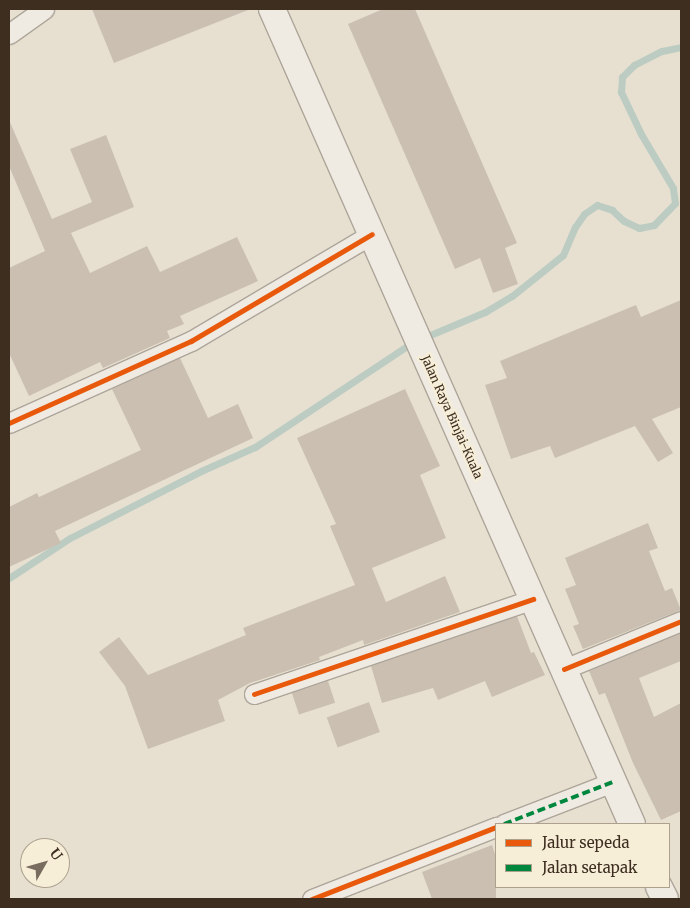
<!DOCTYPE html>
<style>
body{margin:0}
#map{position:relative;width:690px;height:908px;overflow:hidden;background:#e7e0d1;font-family:Merriweather,serif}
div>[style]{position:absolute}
.stream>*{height:7px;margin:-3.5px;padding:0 3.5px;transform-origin:3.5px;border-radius:3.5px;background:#bcccc2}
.building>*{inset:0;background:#cbbfb2;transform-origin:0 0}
.roads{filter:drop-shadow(1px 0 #ada599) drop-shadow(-1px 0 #ada599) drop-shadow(0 1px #ada599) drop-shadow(0 -1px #ada599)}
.street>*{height:19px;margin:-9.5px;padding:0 9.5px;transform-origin:9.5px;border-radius:9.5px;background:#efebe3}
.secondary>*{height:26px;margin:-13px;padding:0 13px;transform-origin:13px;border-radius:13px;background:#efebe3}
.quiet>*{height:4px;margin-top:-2px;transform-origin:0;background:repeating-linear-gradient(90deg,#00873e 0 8px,transparent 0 12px)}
.cycleway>*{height:5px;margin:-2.5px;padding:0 2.5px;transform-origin:2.5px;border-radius:2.5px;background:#e8590c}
span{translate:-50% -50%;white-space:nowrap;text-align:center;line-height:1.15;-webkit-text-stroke:4.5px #f7eed8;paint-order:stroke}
.street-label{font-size:12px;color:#3d2e20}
.frame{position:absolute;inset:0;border:10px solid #3d2e20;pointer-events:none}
.legend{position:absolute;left:495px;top:823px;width:175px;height:65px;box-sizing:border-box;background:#f7eed8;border:1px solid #ada18e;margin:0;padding:6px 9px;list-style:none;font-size:15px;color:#3d2e20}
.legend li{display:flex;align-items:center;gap:10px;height:25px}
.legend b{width:25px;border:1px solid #ada18e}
.north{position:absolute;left:20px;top:838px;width:50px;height:50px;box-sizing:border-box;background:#f7eed8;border:1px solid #ada18e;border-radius:50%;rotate:52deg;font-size:14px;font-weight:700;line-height:20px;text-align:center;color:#3d2e20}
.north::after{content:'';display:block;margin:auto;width:18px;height:22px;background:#786c5e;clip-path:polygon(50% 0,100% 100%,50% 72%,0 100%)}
</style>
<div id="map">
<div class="stream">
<div style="left:423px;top:338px;width:67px;rotate:-22.8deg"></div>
<div style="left:485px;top:312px;width:31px;rotate:-31deg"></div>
<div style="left:512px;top:296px;width:65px;rotate:-38.8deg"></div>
<div style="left:563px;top:255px;width:30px;rotate:-67deg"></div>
<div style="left:575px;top:227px;width:16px;rotate:-55deg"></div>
<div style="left:584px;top:214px;width:16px;rotate:-35deg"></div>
<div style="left:597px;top:205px;width:16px;rotate:18deg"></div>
<div style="left:612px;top:210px;width:16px;rotate:43deg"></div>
<div style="left:624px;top:221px;width:17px;rotate:25deg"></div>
<div style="left:639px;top:228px;width:15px;rotate:-11deg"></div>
<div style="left:654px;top:225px;width:30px;rotate:-46deg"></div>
<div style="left:675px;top:203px;width:15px;rotate:-98deg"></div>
<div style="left:673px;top:188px;width:63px;rotate:-120.7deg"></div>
<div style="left:641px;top:134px;width:47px;rotate:-115.5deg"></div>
<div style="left:621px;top:92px;width:15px;rotate:-86deg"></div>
<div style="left:622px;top:77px;width:17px;rotate:-45deg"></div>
<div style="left:634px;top:65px;width:31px;rotate:-27deg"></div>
<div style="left:662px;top:51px;width:19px;rotate:-12deg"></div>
<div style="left:9px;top:578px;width:73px;rotate:-33.3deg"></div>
<div style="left:70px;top:538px;width:147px;rotate:-27.1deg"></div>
<div style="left:201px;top:471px;width:59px;rotate:-24deg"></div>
<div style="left:255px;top:447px;width:190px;rotate:-33.6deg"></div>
</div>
<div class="building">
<div style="clip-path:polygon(92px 9px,248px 9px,248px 10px,114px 63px)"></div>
<div style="clip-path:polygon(383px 9px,415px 9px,517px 243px,505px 248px,518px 284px,493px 293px,480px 258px,455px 269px,348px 24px)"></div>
<div style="clip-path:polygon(9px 120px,52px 219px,92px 202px,70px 149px,106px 135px,134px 207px,71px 233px,90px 273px,147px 246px,160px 272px,237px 237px,258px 281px,180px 316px,184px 324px,167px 331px,170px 338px,103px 368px,100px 362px,29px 396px,9px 353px,9px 268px,45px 251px,9px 166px)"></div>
<div style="clip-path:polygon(681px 300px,681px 407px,652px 419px,673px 453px,658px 462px,635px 426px,555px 458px,550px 446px,511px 459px,485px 385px,507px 378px,500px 361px,636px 305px,641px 317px)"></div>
<div style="clip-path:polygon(180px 358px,208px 418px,238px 404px,253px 438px,55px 531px,61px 543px,9px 567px,9px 507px,37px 493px,39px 497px,141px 450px,112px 389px)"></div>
<div style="clip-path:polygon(405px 389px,440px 466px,420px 475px,446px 538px,372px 568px,386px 602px,445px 576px,460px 612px,364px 645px,363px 640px,319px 657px,320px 660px,250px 683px,218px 700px,225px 721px,148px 749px,125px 686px,99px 652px,119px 637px,148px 675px,246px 635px,243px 628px,355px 585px,330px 526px,336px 524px,297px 438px)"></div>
<div style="clip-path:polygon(648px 523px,658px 548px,649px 551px,665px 591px,672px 588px,681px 610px,583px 649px,573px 626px,579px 624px,565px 589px,576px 585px,565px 558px)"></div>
<div style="clip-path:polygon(517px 616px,531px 653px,534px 652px,545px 675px,492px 697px,485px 681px,438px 700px,433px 688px,382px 703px,371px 666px)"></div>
<div style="clip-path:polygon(681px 633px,681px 661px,639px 678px,654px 717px,681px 703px,681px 811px,661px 820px,633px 763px,605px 693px,599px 695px,589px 671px)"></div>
<div style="left:328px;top:681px;width:23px;height:38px;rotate:72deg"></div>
<div style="left:369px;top:702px;width:32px;height:45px;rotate:70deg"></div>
<div style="clip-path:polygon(492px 845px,496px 857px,496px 899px,432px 899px,422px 872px)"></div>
</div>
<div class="roads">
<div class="street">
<div style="left:9px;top:34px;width:43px;rotate:-35.5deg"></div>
<div style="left:9px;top:423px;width:200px;rotate:-24.3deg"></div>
<div style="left:191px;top:341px;width:210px;rotate:-30.6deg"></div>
<div style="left:564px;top:669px;width:126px;rotate:-22.3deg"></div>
<div style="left:254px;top:694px;width:295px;rotate:-18.8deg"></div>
<div style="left:504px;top:824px;width:117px;rotate:-21.1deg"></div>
<div style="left:312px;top:899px;width:198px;rotate:-21.4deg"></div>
</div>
<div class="secondary">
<div style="left:272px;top:9px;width:891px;rotate:66.17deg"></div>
<div style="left:659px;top:887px;width:13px;rotate:63deg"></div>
</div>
</div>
<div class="quiet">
<div style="left:504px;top:824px;width:117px;rotate:-21.1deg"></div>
</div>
<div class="cycleway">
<div style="left:9px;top:423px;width:200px;rotate:-24.3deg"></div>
<div style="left:191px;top:341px;width:210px;rotate:-30.6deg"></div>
<div style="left:564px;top:669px;width:126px;rotate:-22.3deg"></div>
<div style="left:254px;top:694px;width:295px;rotate:-18.8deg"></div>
<div style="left:312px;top:899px;width:198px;rotate:-21.4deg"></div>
</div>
<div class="street-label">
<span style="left:452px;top:417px;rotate:66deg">Jalan Raya Binjai-Kuala</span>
</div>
<div class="frame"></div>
<ul class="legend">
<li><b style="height:6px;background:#e8590c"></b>Jalur sepeda</li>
<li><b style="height:6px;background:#00873e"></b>Jalan setapak</li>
</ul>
<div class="north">U</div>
</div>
